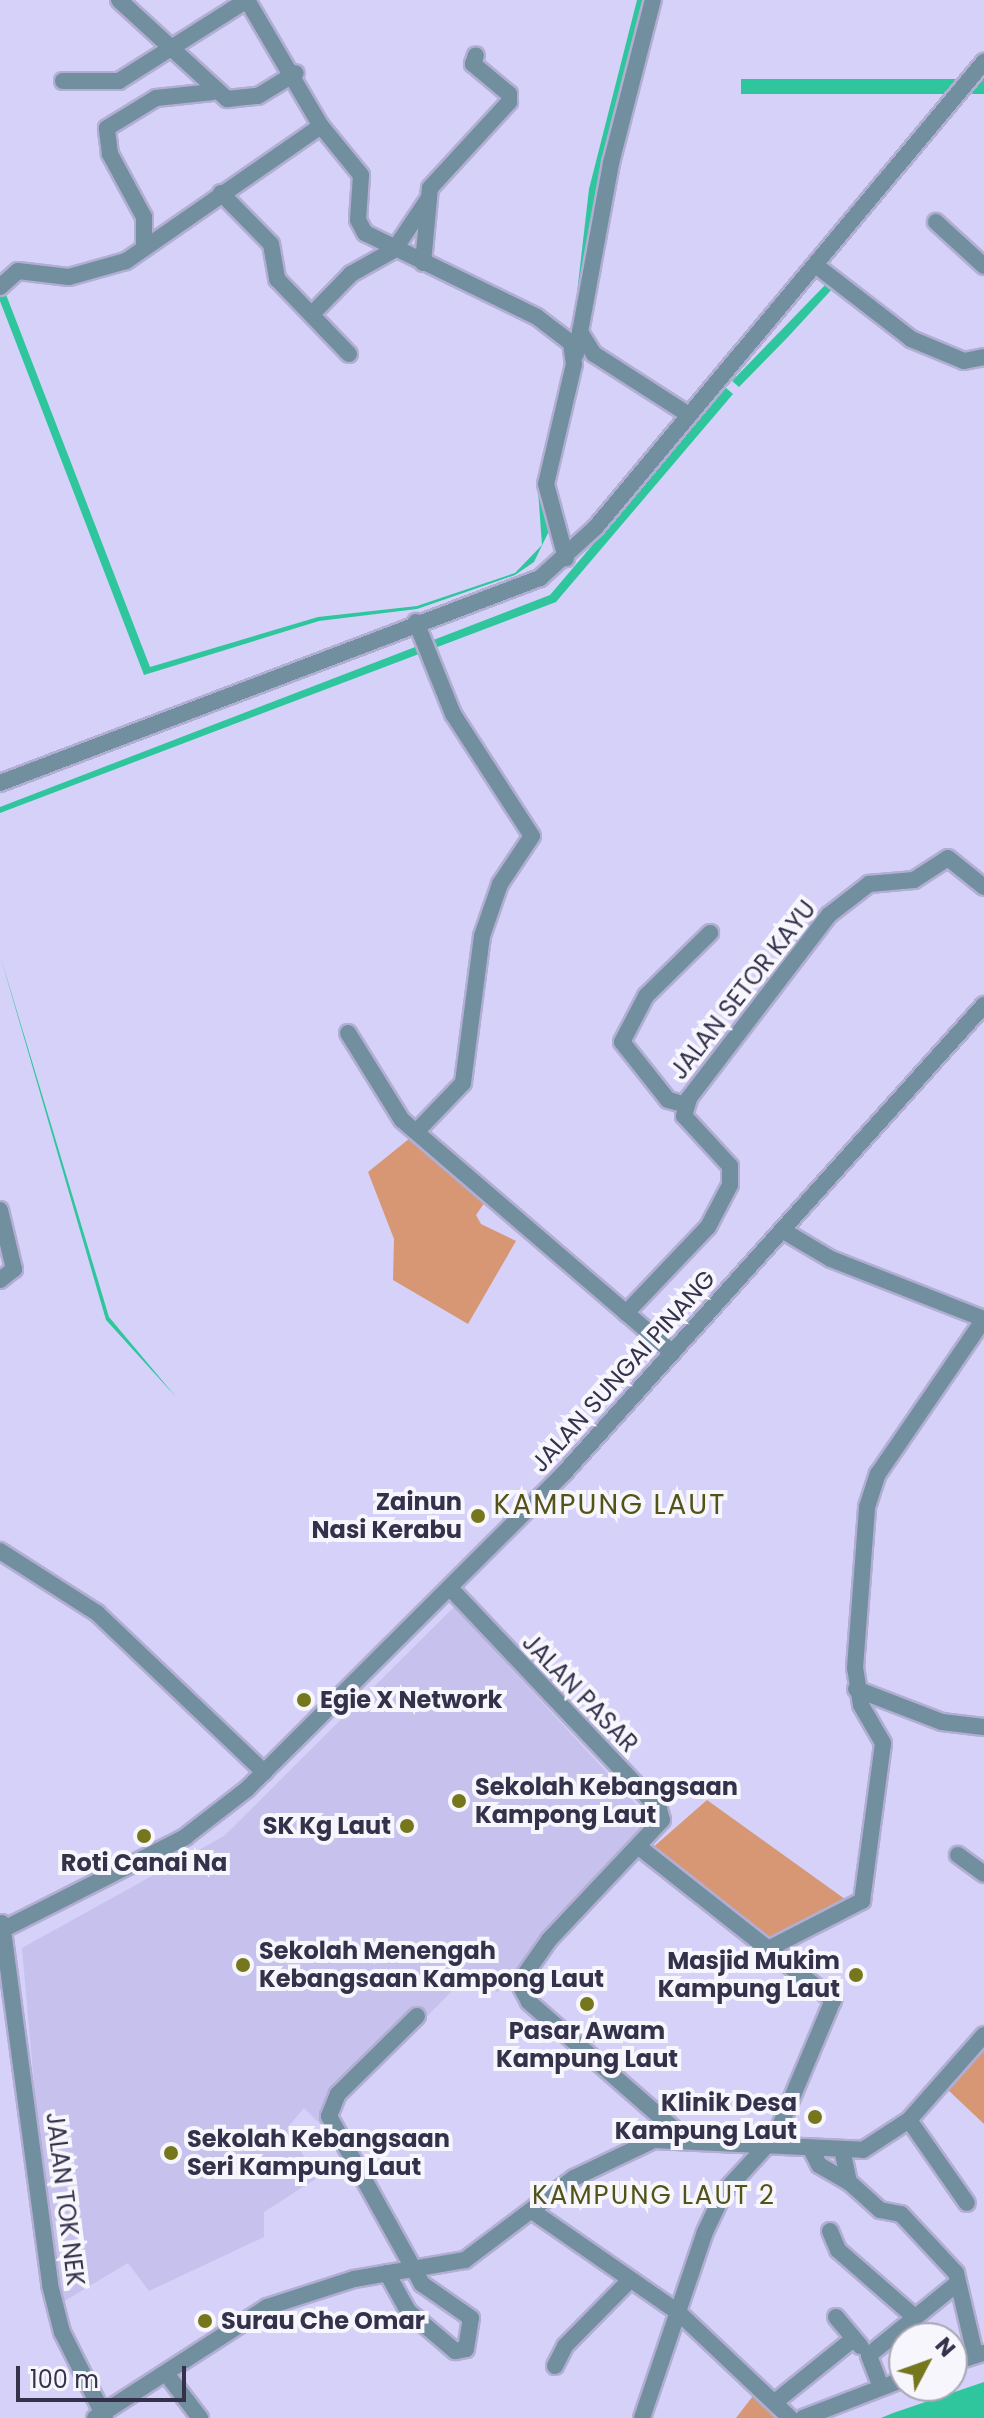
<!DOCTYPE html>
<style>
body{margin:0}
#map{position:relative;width:984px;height:2418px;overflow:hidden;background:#d5d1f9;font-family:Poppins,sans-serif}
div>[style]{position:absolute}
.built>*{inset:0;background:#c6c2ed}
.green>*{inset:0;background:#d79775}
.water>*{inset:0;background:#30c69d;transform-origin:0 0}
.roads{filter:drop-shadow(2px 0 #b2aed3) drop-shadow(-2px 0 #b2aed3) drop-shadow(0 2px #b2aed3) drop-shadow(0 -2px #b2aed3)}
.minor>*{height:16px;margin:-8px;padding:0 8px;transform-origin:8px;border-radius:8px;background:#718f9e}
.dots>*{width:22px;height:22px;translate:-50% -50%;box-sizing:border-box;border:4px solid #f7f6fd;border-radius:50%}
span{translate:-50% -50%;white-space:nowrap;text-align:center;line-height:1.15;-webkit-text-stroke:8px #f7f6fd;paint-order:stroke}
.street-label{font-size:24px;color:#34314b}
.poi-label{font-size:24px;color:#34314b;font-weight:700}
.right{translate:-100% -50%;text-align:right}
.left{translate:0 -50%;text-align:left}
.neighbourhood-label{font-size:26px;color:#535318;letter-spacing:2px}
.quarter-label{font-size:28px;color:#535318;letter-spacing:2px}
.north{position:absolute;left:888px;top:2322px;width:80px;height:80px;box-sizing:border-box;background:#f7f6fd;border:2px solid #a9a7b6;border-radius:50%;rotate:49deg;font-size:22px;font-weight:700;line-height:32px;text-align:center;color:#34314b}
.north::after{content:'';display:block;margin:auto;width:28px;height:36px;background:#76761d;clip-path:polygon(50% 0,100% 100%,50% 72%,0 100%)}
.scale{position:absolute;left:16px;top:2366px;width:170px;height:36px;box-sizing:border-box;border:4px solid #34314b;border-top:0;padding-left:10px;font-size:24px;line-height:28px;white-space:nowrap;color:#34314b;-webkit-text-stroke:6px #f7f6fd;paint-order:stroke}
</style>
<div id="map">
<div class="built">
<div style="clip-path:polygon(454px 1607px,650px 1819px,497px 1992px,471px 1972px,320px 2124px,304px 2108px,287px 2128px,317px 2178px,264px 2212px,264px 2237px,149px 2291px,128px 2263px,61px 2303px,48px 2244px,22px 1948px,224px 1836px)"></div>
</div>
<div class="green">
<div style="clip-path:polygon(415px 1134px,485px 1202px,476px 1215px,481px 1224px,516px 1241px,468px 1324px,393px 1280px,394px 1239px,368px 1172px)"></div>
<div style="clip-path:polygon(707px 1800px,849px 1902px,774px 1943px,650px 1850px)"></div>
<div style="clip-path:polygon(984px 2048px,984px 2124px,947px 2089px)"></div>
<div style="clip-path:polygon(756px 2392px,783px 2418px,736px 2418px)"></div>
</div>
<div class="water">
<div style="clip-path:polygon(637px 0,647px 0,541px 489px,549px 531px,534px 562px,515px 575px,417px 609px,319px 621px,144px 675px,0 301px,0 279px,150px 667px,318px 617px,417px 606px,515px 573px,542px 545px,538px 490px,575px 310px,589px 189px)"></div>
<div style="left:984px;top:79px;width:15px;height:243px;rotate:90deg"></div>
<div style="clip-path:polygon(828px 282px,834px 287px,787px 338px,739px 387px,732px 381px)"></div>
<div style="clip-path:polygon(726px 388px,733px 394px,556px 602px,0 813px,0 807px,550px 595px)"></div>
<div style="clip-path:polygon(0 955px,109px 1317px,176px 1397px,106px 1320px)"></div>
<div style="clip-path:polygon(984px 2382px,984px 2418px,881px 2418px,893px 2413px)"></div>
</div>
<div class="roads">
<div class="minor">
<div style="left:119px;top:0;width:147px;rotate:42.5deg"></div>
<div style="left:227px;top:99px;width:31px;rotate:-6deg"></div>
<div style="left:258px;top:96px;width:44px;rotate:-31.2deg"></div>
<div style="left:247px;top:0;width:146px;rotate:59.6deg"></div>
<div style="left:321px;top:126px;width:63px;rotate:50.8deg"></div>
<div style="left:361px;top:175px;width:45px;rotate:93.8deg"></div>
<div style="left:358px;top:220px;width:15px;rotate:62deg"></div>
<div style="left:365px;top:233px;width:191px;rotate:26deg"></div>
<div style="left:537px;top:317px;width:43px;rotate:37.4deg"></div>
<div style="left:571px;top:343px;width:21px;rotate:82deg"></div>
<div style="left:574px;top:364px;width:123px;rotate:103.1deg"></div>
<div style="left:546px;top:484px;width:77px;rotate:74.9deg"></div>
<div style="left:63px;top:81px;width:56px"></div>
<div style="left:119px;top:81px;width:151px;rotate:-32.3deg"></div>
<div style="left:221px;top:193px;width:71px;rotate:45.6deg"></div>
<div style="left:271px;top:244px;width:36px;rotate:80deg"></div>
<div style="left:277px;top:279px;width:104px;rotate:46.2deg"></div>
<div style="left:936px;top:222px;width:65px;rotate:42.5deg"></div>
<div style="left:144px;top:248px;width:31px;rotate:-90deg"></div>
<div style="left:144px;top:217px;width:72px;rotate:-118.4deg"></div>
<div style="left:110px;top:154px;width:26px;rotate:-97deg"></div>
<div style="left:107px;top:128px;width:57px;rotate:-31.5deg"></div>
<div style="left:156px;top:98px;width:57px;rotate:-6deg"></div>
<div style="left:423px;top:263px;width:75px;rotate:-84.7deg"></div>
<div style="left:430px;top:188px;width:117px;rotate:-47.4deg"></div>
<div style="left:509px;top:102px;width:8px;rotate:-90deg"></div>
<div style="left:509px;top:94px;width:47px;rotate:-140.2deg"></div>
<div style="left:473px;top:64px;width:9px;rotate:-72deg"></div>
<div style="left:818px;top:267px;width:118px;rotate:37.7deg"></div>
<div style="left:911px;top:339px;width:57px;rotate:22.5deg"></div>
<div style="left:964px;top:361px;width:20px;rotate:-11deg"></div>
<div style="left:0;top:287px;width:24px;rotate:-42deg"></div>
<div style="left:18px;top:271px;width:51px;rotate:6.7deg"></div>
<div style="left:69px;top:277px;width:59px;rotate:-15.7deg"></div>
<div style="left:126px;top:261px;width:237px;rotate:-34.7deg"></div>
<div style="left:313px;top:313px;width:54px;rotate:-45.7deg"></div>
<div style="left:351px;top:274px;width:49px;rotate:-29.2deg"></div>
<div style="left:394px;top:250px;width:63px;rotate:-56.1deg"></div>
<div style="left:580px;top:332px;width:26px;rotate:58deg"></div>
<div style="left:594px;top:354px;width:113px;rotate:32.7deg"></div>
<div style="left:576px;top:354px;width:194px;rotate:-79.6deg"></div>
<div style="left:611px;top:163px;width:168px;rotate:-75.6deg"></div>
<div style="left:416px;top:622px;width:99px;rotate:68.1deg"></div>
<div style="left:453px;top:714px;width:145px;rotate:57.1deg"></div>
<div style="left:532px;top:836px;width:58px;rotate:123.7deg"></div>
<div style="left:500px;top:884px;width:55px;rotate:109.1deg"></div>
<div style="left:482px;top:936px;width:148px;rotate:97.4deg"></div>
<div style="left:463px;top:1083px;width:66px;rotate:133.8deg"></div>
<div style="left:0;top:783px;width:578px;rotate:-20.79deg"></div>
<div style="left:540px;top:578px;width:76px;rotate:-42.3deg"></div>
<div style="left:596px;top:527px;width:606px;rotate:-50.16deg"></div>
<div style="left:348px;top:1033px;width:102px;rotate:58.2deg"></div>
<div style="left:402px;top:1120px;width:357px;rotate:40.7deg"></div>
<div style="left:686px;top:1105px;width:19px;rotate:-164deg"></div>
<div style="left:668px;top:1100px;width:74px;rotate:-128.4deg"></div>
<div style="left:622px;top:1042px;width:52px;rotate:-62.4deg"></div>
<div style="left:646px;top:996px;width:90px;rotate:-44.5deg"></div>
<div style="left:0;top:1210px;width:61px;rotate:76.7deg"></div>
<div style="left:14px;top:1269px;width:18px;rotate:142deg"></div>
<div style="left:782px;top:1230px;width:57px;rotate:30.6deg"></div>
<div style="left:831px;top:1259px;width:164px;rotate:21.4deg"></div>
<div style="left:626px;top:1313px;width:119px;rotate:-46.4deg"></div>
<div style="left:708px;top:1227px;width:47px;rotate:-62.4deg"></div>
<div style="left:730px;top:1185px;width:19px;rotate:-90deg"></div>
<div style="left:730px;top:1166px;width:68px;rotate:-132.6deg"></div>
<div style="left:684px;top:1116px;width:19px;rotate:-74deg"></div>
<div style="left:689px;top:1098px;width:230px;rotate:-52.6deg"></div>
<div style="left:829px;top:915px;width:51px;rotate:-37.8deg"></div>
<div style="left:869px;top:884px;width:45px;rotate:-5.1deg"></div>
<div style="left:914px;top:880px;width:40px;rotate:-32.9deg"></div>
<div style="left:948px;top:858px;width:46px;rotate:38.9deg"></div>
<div style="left:0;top:1551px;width:115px;rotate:32.6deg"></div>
<div style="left:97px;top:1613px;width:231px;rotate:43.6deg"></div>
<div style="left:451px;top:1589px;width:303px;rotate:46.6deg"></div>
<div style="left:659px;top:1809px;width:11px;rotate:75deg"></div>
<div style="left:662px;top:1820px;width:165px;rotate:133.3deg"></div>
<div style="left:549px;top:1940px;width:52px;rotate:124.9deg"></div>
<div style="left:519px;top:1983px;width:21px;rotate:62deg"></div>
<div style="left:529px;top:2002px;width:205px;rotate:41.2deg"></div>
<div style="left:856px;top:1689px;width:92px;rotate:21deg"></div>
<div style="left:942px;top:1722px;width:42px;rotate:6.8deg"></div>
<div style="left:639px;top:1847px;width:164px;rotate:38.3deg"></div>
<div style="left:768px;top:1949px;width:106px;rotate:-27.1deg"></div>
<div style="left:862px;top:1901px;width:159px;rotate:-82.4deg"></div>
<div style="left:883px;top:1743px;width:44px;rotate:-120.1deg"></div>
<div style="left:861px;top:1705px;width:37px;rotate:-99deg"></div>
<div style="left:855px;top:1668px;width:161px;rotate:-85.7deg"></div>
<div style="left:867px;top:1507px;width:35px;rotate:-72deg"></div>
<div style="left:878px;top:1474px;width:188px;rotate:-55.6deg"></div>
<div style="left:958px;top:1855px;width:32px;rotate:36deg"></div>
<div style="left:2px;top:1923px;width:365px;rotate:82.4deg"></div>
<div style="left:50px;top:2285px;width:49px;rotate:75.7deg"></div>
<div style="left:62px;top:2332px;width:96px;rotate:63.4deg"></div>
<div style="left:0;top:1931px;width:208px;rotate:-26.9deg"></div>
<div style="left:185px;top:1837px;width:78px;rotate:-37.7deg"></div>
<div style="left:247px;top:1789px;width:448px;rotate:-44.9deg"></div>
<div style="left:564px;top:1473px;width:629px;rotate:-48.09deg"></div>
<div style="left:768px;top:1949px;width:83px;rotate:38.1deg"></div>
<div style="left:833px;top:2000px;width:157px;rotate:112.8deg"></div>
<div style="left:909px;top:2120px;width:101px;rotate:55.1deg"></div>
<div style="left:811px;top:2149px;width:18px;rotate:63deg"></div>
<div style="left:819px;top:2165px;width:34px;rotate:30deg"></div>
<div style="left:843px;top:2154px;width:29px;rotate:78deg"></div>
<div style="left:849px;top:2182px;width:42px;rotate:42.1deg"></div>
<div style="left:880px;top:2210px;width:21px;rotate:11deg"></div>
<div style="left:901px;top:2214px;width:81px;rotate:47deg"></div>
<div style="left:956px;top:2273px;width:83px;rotate:76.8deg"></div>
<div style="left:532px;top:2211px;width:178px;rotate:34.7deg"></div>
<div style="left:678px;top:2312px;width:154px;rotate:43.4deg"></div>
<div style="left:830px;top:2231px;width:21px;rotate:67deg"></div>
<div style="left:838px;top:2250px;width:97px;rotate:41.2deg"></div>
<div style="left:387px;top:2273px;width:43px;rotate:61.1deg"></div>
<div style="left:408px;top:2311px;width:62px;rotate:40.4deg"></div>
<div style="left:455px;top:2351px;width:11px;rotate:-10deg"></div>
<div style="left:466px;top:2349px;width:31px;rotate:-81deg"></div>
<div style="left:471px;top:2318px;width:60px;rotate:-145.2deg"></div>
<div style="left:422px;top:2284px;width:192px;rotate:-119deg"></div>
<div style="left:329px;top:2116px;width:24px;rotate:-68deg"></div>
<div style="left:338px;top:2094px;width:111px;rotate:-44.6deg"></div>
<div style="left:836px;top:2317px;width:38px;rotate:50deg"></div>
<div style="left:952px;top:2363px;width:32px;rotate:-18deg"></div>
<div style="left:555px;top:2366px;width:22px;rotate:-63deg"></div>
<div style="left:565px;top:2346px;width:91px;rotate:-45.4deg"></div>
<div style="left:168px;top:2376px;width:53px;rotate:52.7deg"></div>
<div style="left:881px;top:2387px;width:34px;rotate:-111deg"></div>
<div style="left:869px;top:2355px;width:109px;rotate:-39.1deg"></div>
<div style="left:775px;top:2402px;width:100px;rotate:-38.9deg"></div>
<div style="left:95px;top:2418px;width:205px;rotate:-32.8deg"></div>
<div style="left:267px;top:2307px;width:91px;rotate:-17.8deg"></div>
<div style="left:354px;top:2279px;width:113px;rotate:-9.7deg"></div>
<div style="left:465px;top:2260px;width:136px;rotate:-37deg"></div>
<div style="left:574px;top:2178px;width:89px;rotate:-25.4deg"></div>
<div style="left:654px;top:2140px;width:209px;rotate:2.7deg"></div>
<div style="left:863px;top:2150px;width:55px;rotate:-33.1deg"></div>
<div style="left:909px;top:2120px;width:113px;rotate:-48.6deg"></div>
<div style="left:642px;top:2418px;width:196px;rotate:-71.3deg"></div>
<div style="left:705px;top:2232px;width:44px;rotate:-64.6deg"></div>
<div style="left:724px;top:2192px;width:64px;rotate:-47.5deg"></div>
<div style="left:803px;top:2418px;width:108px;rotate:-21.1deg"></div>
</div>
</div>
<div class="dots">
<div style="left:478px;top:1516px;background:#76761d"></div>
<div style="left:304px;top:1700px;background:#76761d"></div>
<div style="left:459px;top:1801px;background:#76761d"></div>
<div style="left:407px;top:1826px;background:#76761d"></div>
<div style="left:144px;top:1836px;background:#76761d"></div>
<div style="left:243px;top:1965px;background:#76761d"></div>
<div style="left:856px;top:1975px;background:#76761d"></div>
<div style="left:587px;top:2004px;background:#76761d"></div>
<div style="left:815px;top:2117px;background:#76761d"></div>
<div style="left:171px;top:2153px;background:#76761d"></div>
<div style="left:205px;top:2321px;background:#76761d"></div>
</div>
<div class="street-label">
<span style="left:743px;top:990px;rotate:-52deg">JALAN SETOR KAYU</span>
<span style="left:623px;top:1371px;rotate:-48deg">JALAN SUNGAI PINANG</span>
<span style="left:580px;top:1693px;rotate:46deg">JALAN PASAR</span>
<span style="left:65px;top:2199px;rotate:83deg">JALAN TOK NEK</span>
</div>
<div class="poi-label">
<span class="right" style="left:462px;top:1516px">Zainun<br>Nasi Kerabu</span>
<span class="left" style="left:320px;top:1700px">Egie X Network</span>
<span class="left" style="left:475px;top:1801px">Sekolah Kebangsaan<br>Kampong Laut</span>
<span class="right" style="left:391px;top:1826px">SK Kg Laut</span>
<span style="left:144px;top:1863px">Roti Canai Na</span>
<span class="left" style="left:259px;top:1965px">Sekolah Menengah<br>Kebangsaan Kampong Laut</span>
<span class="right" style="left:840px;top:1975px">Masjid Mukim<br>Kampung Laut</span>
<span style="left:587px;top:2045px">Pasar Awam<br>Kampung Laut</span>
<span class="right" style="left:797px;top:2117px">Klinik Desa<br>Kampung Laut</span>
<span class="left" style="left:187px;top:2153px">Sekolah Kebangsaan<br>Seri Kampung Laut</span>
<span class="left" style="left:221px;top:2321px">Surau Che Omar</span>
</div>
<div class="neighbourhood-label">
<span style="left:654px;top:2196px">KAMPUNG LAUT 2</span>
</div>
<div class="quarter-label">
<span style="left:610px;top:1505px">KAMPUNG LAUT</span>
</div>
<div class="north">N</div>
<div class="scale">100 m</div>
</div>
